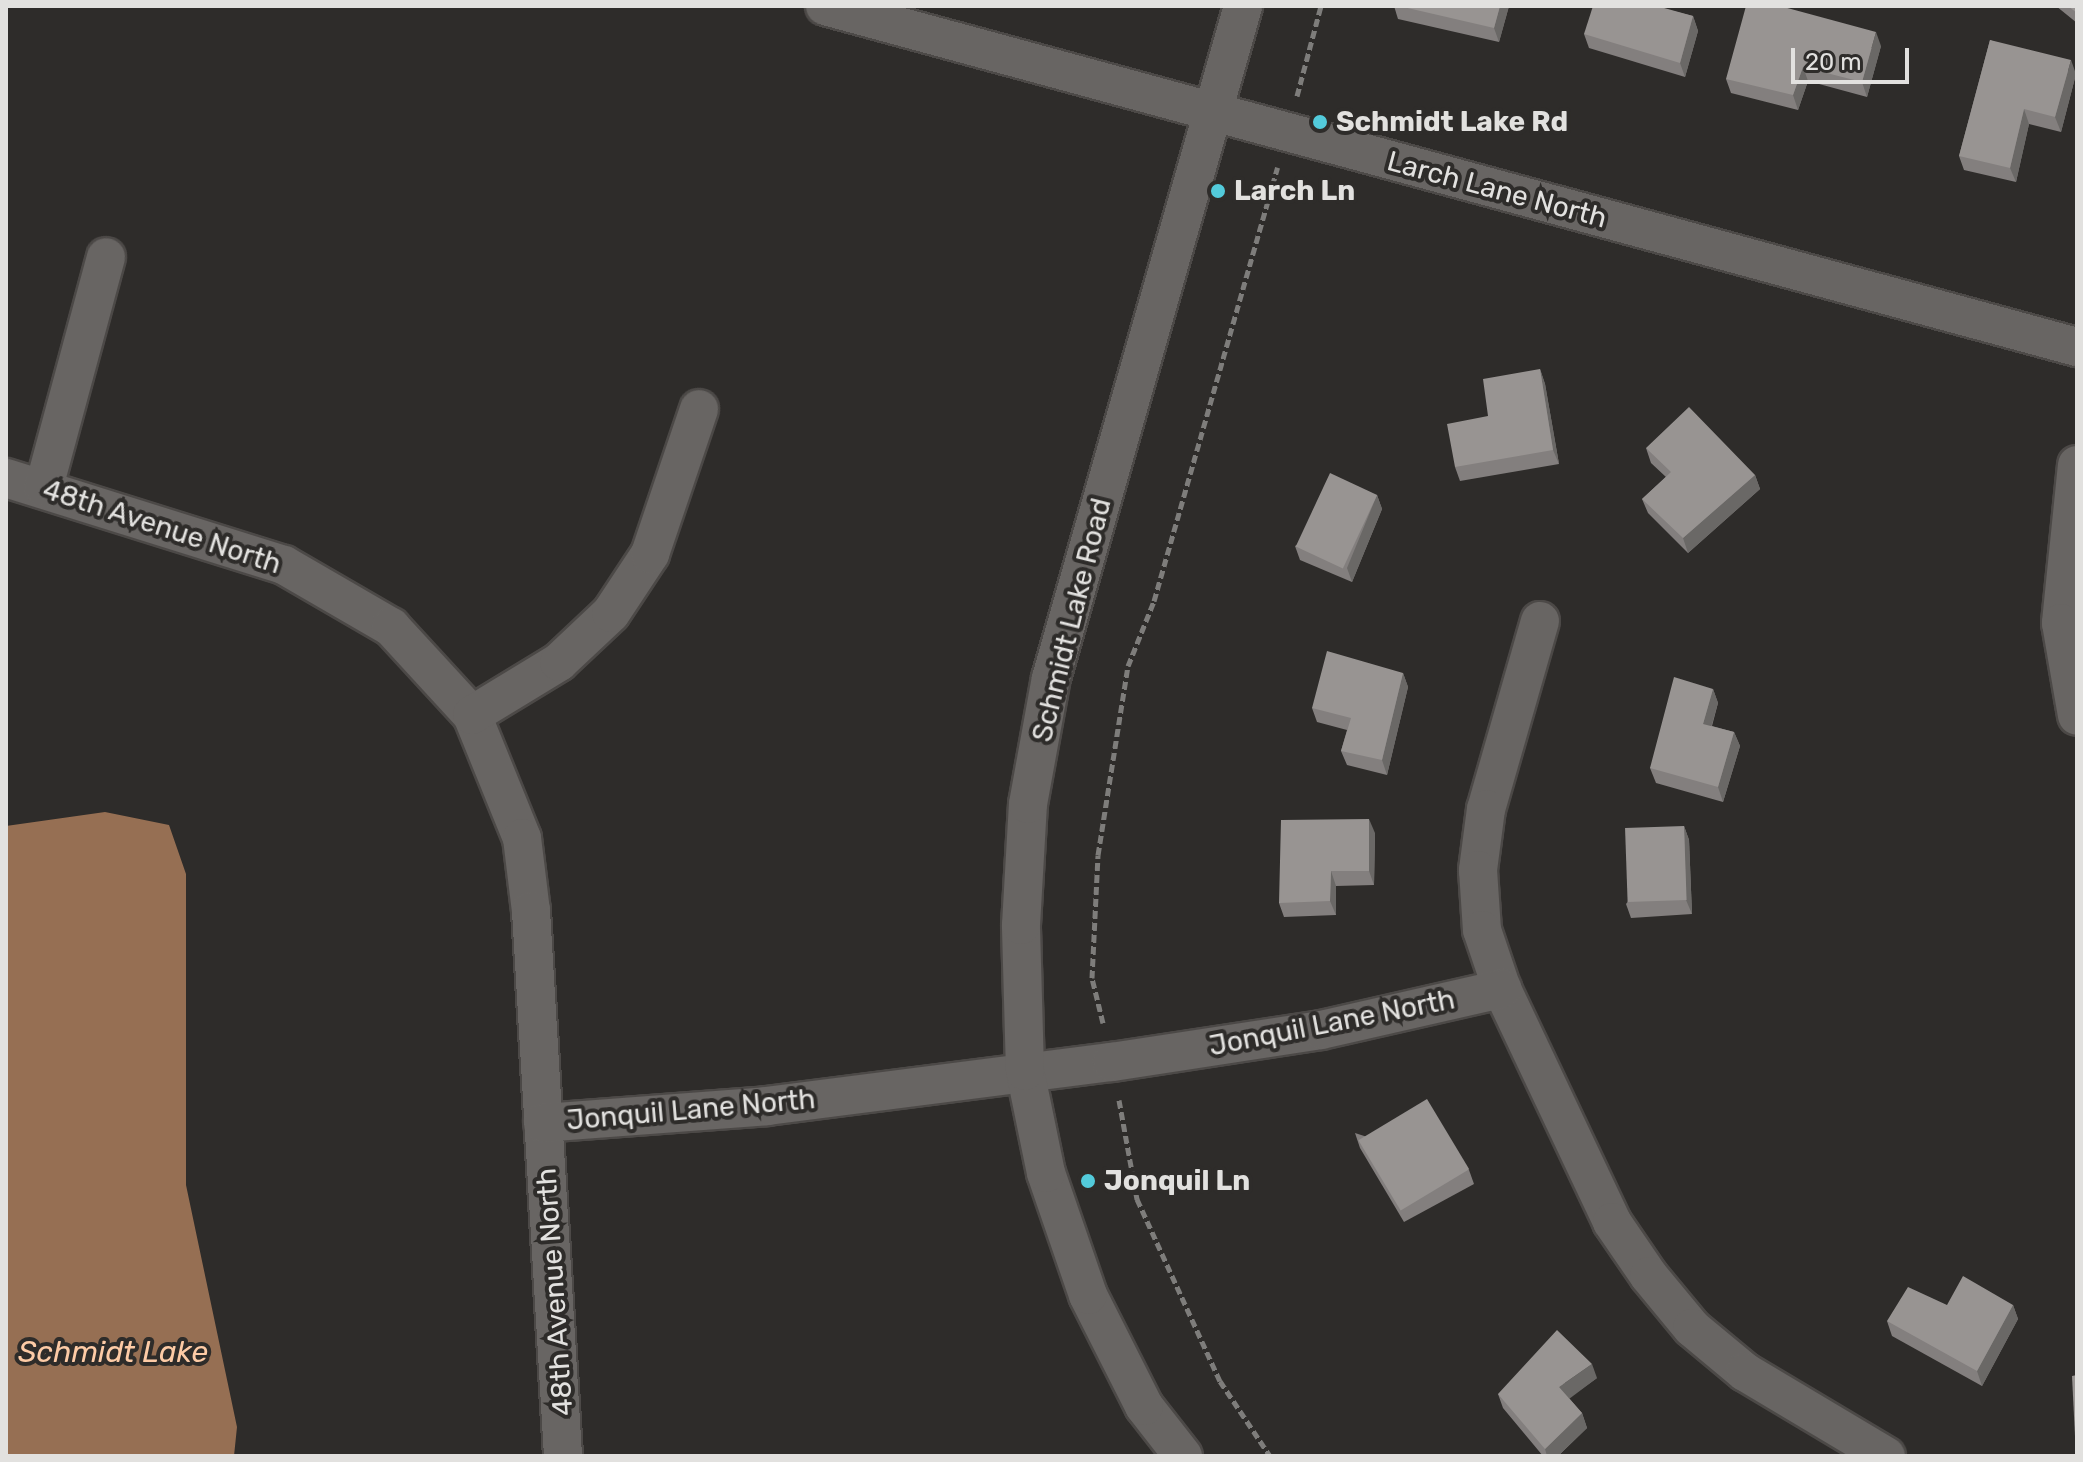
<!DOCTYPE html>
<style>
body{margin:0}
#map{position:relative;width:2083px;height:1462px;overflow:hidden;background:#2e2c2a;font-family:Rubik,sans-serif}
div>[style]{position:absolute}
.water>*{inset:0;background:#966f53}
.path>*{height:5px;margin-top:-2.5px;transform-origin:0;background:repeating-linear-gradient(90deg,#7e7d7b 0 8px,transparent 0 12px)}
.roads{filter:drop-shadow(2px 0 #4c4947) drop-shadow(-2px 0 #4c4947) drop-shadow(0 2px #4c4947) drop-shadow(0 -2px #4c4947)}
.minor>*{height:38px;margin:-19px;padding:0 19px;transform-origin:19px;border-radius:19px;background:#686563}
.wall>*{inset:0;background:#837f7e}
.shaded-wall>*{inset:0;background:#6a6866}
.building>*{inset:0;background:#989492;transform-origin:0 0}
.dots>*{width:22px;height:22px;translate:-50% -50%;box-sizing:border-box;border:4px solid #2e2c2a;border-radius:50%}
span{translate:-50% -50%;white-space:nowrap;text-align:center;line-height:1.15;-webkit-text-stroke:8px #2e2c2a;paint-order:stroke}
.poi-label{font-size:28px;color:#e2e1df;font-weight:700}
.left{translate:0 -50%;text-align:left}
.street-label{font-size:28px;color:#e2e1df}
.water-label{font-size:30px;color:#fdcba6;font-style:italic}
.frame{position:absolute;inset:0;border:8px solid #e2e1df;pointer-events:none}
.scale{position:absolute;left:1791px;top:48px;width:118px;height:36px;box-sizing:border-box;border:4px solid #e2e1df;border-top:0;padding-left:10px;font-size:24px;line-height:28px;white-space:nowrap;color:#e2e1df;-webkit-text-stroke:6px #2e2c2a;paint-order:stroke}
</style>
<div id="map">
<div class="water">
<div style="clip-path:polygon(105px 812px,169px 825px,186px 874px,186px 1185px,237px 1427px,234px 1456px,6px 1456px,6px 826px)"></div>
</div>
<div class="path">
<div style="left:1297px;top:96px;width:93px;rotate:-75.1deg"></div>
<div style="left:1103px;top:1023px;width:46px;rotate:-103.7deg"></div>
<div style="left:1092px;top:978px;width:123px;rotate:-87.2deg"></div>
<div style="left:1098px;top:855px;width:191px;rotate:-81deg"></div>
<div style="left:1128px;top:666px;width:70px;rotate:-68.2deg"></div>
<div style="left:1154px;top:601px;width:451px;rotate:-74.1deg"></div>
<div style="left:1119px;top:1100px;width:101px;rotate:79.7deg"></div>
<div style="left:1137px;top:1199px;width:200px;rotate:65.5deg"></div>
<div style="left:1220px;top:1381px;width:90px;rotate:56.3deg"></div>
</div>
<div class="roads">
<div class="minor">
<div style="left:825px;top:6px;width:1298px;rotate:15.24deg"></div>
<div style="left:2077px;top:465px;width:159px;rotate:95.8deg"></div>
<div style="left:2061px;top:623px;width:94px;rotate:80.2deg"></div>
<div style="left:6px;top:478px;width:291px;rotate:17.4deg"></div>
<div style="left:284px;top:565px;width:124px;rotate:30.1deg"></div>
<div style="left:391px;top:627px;width:120px;rotate:47.4deg"></div>
<div style="left:472px;top:715px;width:133px;rotate:67.9deg"></div>
<div style="left:522px;top:838px;width:74px;rotate:83deg"></div>
<div style="left:531px;top:911px;width:546px;rotate:86.64deg"></div>
<div style="left:44px;top:487px;width:238px;rotate:-74.9deg"></div>
<div style="left:1540px;top:621px;width:196px;rotate:106deg"></div>
<div style="left:1486px;top:809px;width:62px;rotate:97.5deg"></div>
<div style="left:1478px;top:870px;width:60px;rotate:86.2deg"></div>
<div style="left:1482px;top:930px;width:62px;rotate:71.3deg"></div>
<div style="left:1502px;top:989px;width:258px;rotate:64.7deg"></div>
<div style="left:1612px;top:1222px;width:65px;rotate:55.6deg"></div>
<div style="left:1649px;top:1276px;width:67px;rotate:50.4deg"></div>
<div style="left:1692px;top:1328px;width:69px;rotate:39.7deg"></div>
<div style="left:1745px;top:1372px;width:164px;rotate:30.8deg"></div>
<div style="left:472px;top:715px;width:102px;rotate:-31.3deg"></div>
<div style="left:559px;top:662px;width:71px;rotate:-43.3deg"></div>
<div style="left:611px;top:613px;width:71px;rotate:-56.5deg"></div>
<div style="left:650px;top:554px;width:153px;rotate:-71.3deg"></div>
<div style="left:543px;top:1123px;width:225px;rotate:-4.3deg"></div>
<div style="left:767px;top:1106px;width:348px;rotate:-7.3deg"></div>
<div style="left:1112px;top:1062px;width:211px;rotate:-8.7deg"></div>
<div style="left:1321px;top:1030px;width:186px;rotate:-12.8deg"></div>
<div style="left:1183px;top:1456px;width:63px;rotate:-128deg"></div>
<div style="left:1144px;top:1406px;width:124px;rotate:-116.8deg"></div>
<div style="left:1088px;top:1295px;width:129px;rotate:-109deg"></div>
<div style="left:1046px;top:1173px;width:104px;rotate:-101.6deg"></div>
<div style="left:1025px;top:1071px;width:146px;rotate:-91.6deg"></div>
<div style="left:1021px;top:925px;width:121px;rotate:-86.7deg"></div>
<div style="left:1028px;top:804px;width:128px;rotate:-79.7deg"></div>
<div style="left:1051px;top:678px;width:699px;rotate:-74.05deg"></div>
</div>
</div>
<div class="wall">
<div style="clip-path:polygon(1394px 6px,1509px 6px,1499px 42px,1398px 19px)"></div>
<div style="clip-path:polygon(2056px 6px,2077px 6px,2077px 23px)"></div>
<div style="clip-path:polygon(1665px 9px,1693px 16px,1698px 31px,1685px 77px,1589px 48px,1584px 34px)"></div>
<div style="clip-path:polygon(1990px 40px,2076px 74px,2061px 132px,2029px 124px,2016px 182px,1964px 170px,1959px 156px)"></div>
<div style="clip-path:polygon(1881px 46px,1867px 97px,1808px 81px,1798px 110px,1731px 93px,1726px 79px)"></div>
<div style="clip-path:polygon(1540px 369px,1545px 384px,1559px 464px,1460px 481px,1455px 467px,1488px 416px)"></div>
<div style="clip-path:polygon(1646px 448px,1755px 475px,1760px 489px,1688px 553px,1648px 513px,1642px 499px,1666px 477px,1651px 463px)"></div>
<div style="clip-path:polygon(1377px 495px,1382px 509px,1352px 582px,1300px 560px,1295px 546px)"></div>
<div style="clip-path:polygon(1403px 673px,1408px 687px,1387px 775px,1347px 765px,1341px 751px,1347px 730px,1317px 722px,1312px 708px)"></div>
<div style="clip-path:polygon(1713px 689px,1718px 703px,1712px 726px,1734px 732px,1740px 746px,1723px 802px,1656px 783px,1650px 768px)"></div>
<div style="clip-path:polygon(1684px 826px,1689px 840px,1692px 914px,1631px 918px,1626px 904px)"></div>
<div style="clip-path:polygon(1375px 833px,1374px 885px,1336px 886px,1336px 915px,1284px 917px,1279px 903px)"></div>
<div style="clip-path:polygon(1355px 1133px,1469px 1170px,1474px 1184px,1404px 1222px,1360px 1148px)"></div>
<div style="clip-path:polygon(2013px 1305px,2018px 1319px,1982px 1386px,1892px 1336px,1887px 1321px)"></div>
<div style="clip-path:polygon(1597px 1378px,1569px 1398px,1582px 1413px,1587px 1428px,1558px 1456px,1543px 1456px,1503px 1408px,1498px 1394px)"></div>
</div>
<div class="shaded-wall">
<div style="clip-path:polygon(1500px 6px,1509px 6px,1499px 42px,1494px 28px)"></div>
<div style="clip-path:polygon(1693px 16px,1698px 31px,1685px 77px,1680px 63px)"></div>
<div style="clip-path:polygon(1876px 32px,1881px 46px,1867px 97px,1862px 82px)"></div>
<div style="clip-path:polygon(2071px 60px,2076px 74px,2061px 132px,2055px 117px)"></div>
<div style="clip-path:polygon(1803px 67px,1808px 81px,1798px 110px,1793px 95px)"></div>
<div style="clip-path:polygon(2024px 109px,2029px 124px,2016px 182px,2010px 168px)"></div>
<div style="clip-path:polygon(1540px 369px,1545px 384px,1559px 464px,1553px 450px)"></div>
<div style="clip-path:polygon(1755px 475px,1760px 489px,1688px 553px,1683px 538px)"></div>
<div style="clip-path:polygon(1377px 495px,1382px 509px,1352px 582px,1347px 568px)"></div>
<div style="clip-path:polygon(1403px 673px,1408px 687px,1387px 775px,1382px 760px)"></div>
<div style="clip-path:polygon(1713px 689px,1718px 703px,1708px 738px,1703px 724px)"></div>
<div style="clip-path:polygon(1734px 732px,1740px 746px,1723px 802px,1718px 787px)"></div>
<div style="clip-path:polygon(1369px 819px,1375px 833px,1374px 885px,1369px 871px)"></div>
<div style="clip-path:polygon(1684px 826px,1689px 840px,1692px 914px,1686px 900px)"></div>
<div style="clip-path:polygon(1331px 871px,1336px 886px,1336px 915px,1330px 901px)"></div>
<div style="clip-path:polygon(2013px 1305px,2018px 1319px,1982px 1386px,1977px 1371px)"></div>
<div style="clip-path:polygon(1592px 1364px,1597px 1378px,1565px 1402px,1559px 1387px)"></div>
<div style="clip-path:polygon(1582px 1413px,1587px 1428px,1558px 1456px,1547px 1456px,1545px 1449px)"></div>
</div>
<div class="building">
<div style="clip-path:polygon(1399px 6px,1500px 6px,1494px 28px)"></div>
<div style="clip-path:polygon(1593px 6px,1657px 6px,1693px 16px,1680px 63px,1584px 34px)"></div>
<div style="clip-path:polygon(1746px 6px,1780px 6px,1876px 32px,1862px 82px,1803px 67px,1793px 95px,1726px 79px)"></div>
<div style="clip-path:polygon(2068px 6px,2077px 6px,2077px 13px)"></div>
<div style="clip-path:polygon(1990px 40px,2071px 60px,2055px 117px,2024px 109px,2010px 168px,1959px 156px)"></div>
<div style="clip-path:polygon(1540px 369px,1553px 450px,1455px 467px,1447px 424px,1488px 416px,1483px 379px)"></div>
<div style="clip-path:polygon(1689px 407px,1755px 475px,1683px 538px,1642px 499px,1671px 472px,1646px 448px)"></div>
<div style="left:1330px;top:473px;width:52px;height:81px;rotate:25deg"></div>
<div style="clip-path:polygon(1327px 651px,1403px 673px,1382px 760px,1341px 751px,1351px 718px,1312px 708px)"></div>
<div style="clip-path:polygon(1674px 677px,1713px 689px,1703px 724px,1734px 732px,1718px 787px,1650px 768px)"></div>
<div style="clip-path:polygon(1369px 819px,1369px 871px,1331px 871px,1330px 901px,1279px 903px,1281px 820px)"></div>
<div style="left:1684px;top:826px;width:74px;height:59px;rotate:88deg"></div>
<div style="left:1427px;top:1099px;width:82px;height:80px;rotate:59deg"></div>
<div style="clip-path:polygon(1963px 1276px,2013px 1305px,1977px 1371px,1887px 1321px,1908px 1287px,1947px 1305px)"></div>
<div style="clip-path:polygon(1557px 1330px,1592px 1364px,1559px 1387px,1582px 1413px,1545px 1449px,1498px 1394px)"></div>
<div style="clip-path:polygon(2077px 1375px,2077px 1436px,2075px 1436px,2072px 1376px)"></div>
</div>
<div class="dots">
<div style="left:1320px;top:122px;background:#53cbdb"></div>
<div style="left:1218px;top:191px;background:#53cbdb"></div>
<div style="left:1088px;top:1181px;background:#53cbdb"></div>
</div>
<div class="poi-label">
<span class="left" style="left:1336px;top:122px">Schmidt Lake Rd</span>
<span class="left" style="left:1234px;top:191px">Larch Ln</span>
<span class="left" style="left:1104px;top:1181px">Jonquil Ln</span>
</div>
<div class="street-label">
<span style="left:1497px;top:190px;rotate:15deg">Larch Lane North</span>
<span style="left:162px;top:527px;rotate:18deg">48th Avenue North</span>
<span style="left:1072px;top:620px;rotate:-76deg">Schmidt Lake Road</span>
<span style="left:1332px;top:1023px;rotate:-11deg">Jonquil Lane North</span>
<span style="left:691px;top:1110px;rotate:-5deg">Jonquil Lane North</span>
<span style="left:555px;top:1292px;rotate:-94deg">48th Avenue North</span>
</div>
<div class="water-label">
<span style="left:113px;top:1352px">Schmidt Lake</span>
</div>
<div class="frame"></div>
<div class="scale">20 m</div>
</div>
